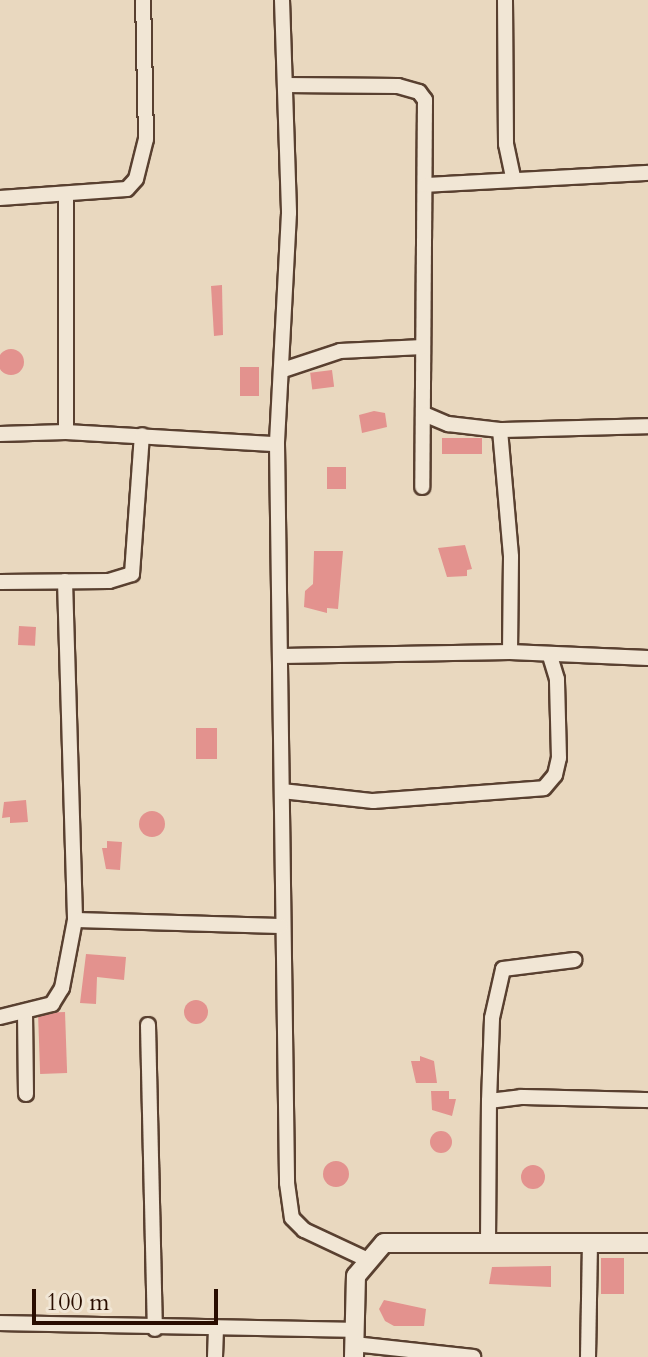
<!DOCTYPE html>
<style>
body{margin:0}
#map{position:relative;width:648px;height:1357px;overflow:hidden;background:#e9d8bf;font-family:Cardo,serif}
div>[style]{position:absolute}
.building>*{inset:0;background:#e3928e;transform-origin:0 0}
.round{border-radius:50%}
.roads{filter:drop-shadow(2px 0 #594030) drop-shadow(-2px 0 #594030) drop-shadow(0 2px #594030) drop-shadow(0 -2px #594030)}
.minor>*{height:14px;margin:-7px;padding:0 7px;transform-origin:7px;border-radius:7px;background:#f1e6d5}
.tertiary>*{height:18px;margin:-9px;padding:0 9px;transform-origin:9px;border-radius:9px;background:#f1e6d5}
span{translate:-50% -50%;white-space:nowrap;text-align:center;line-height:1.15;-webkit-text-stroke:6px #f1e6d5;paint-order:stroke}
.scale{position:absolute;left:32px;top:1289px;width:186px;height:36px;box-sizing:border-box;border:4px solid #290d00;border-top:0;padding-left:10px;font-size:24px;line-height:28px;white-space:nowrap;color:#290d00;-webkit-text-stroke:6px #f1e6d5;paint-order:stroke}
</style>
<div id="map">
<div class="building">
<div style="clip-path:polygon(222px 285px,223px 335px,214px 336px,211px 286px)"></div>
<div class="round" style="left:-2px;top:349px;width:26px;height:26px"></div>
<div style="left:240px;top:367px;width:19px;height:29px"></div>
<div style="left:332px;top:370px;width:17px;height:22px;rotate:83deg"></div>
<div style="clip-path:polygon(374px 411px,385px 413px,387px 427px,362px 433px,359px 415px)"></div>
<div style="left:442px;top:438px;width:40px;height:16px"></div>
<div style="left:327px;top:467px;width:19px;height:22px"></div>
<div style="clip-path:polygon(465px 545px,472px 569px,467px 570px,467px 576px,447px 577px,438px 548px)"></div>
<div style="clip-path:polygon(314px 551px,343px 551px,338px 609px,327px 608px,327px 613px,304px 607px,305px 591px,313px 584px)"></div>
<div style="left:19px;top:626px;width:17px;height:19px;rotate:3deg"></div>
<div style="left:196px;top:728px;width:21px;height:31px"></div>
<div style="clip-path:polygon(26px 800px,28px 822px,10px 823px,10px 817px,2px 818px,4px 802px)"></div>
<div class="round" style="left:139px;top:811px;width:26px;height:26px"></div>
<div style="clip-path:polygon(107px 841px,122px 842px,120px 870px,106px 869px,102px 848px,107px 848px)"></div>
<div style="clip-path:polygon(86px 954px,126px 957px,124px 980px,97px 977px,96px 1004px,80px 1003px)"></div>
<div class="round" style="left:184px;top:1000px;width:24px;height:24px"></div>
<div style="left:65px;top:1012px;width:61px;height:27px;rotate:88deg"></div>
<div style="clip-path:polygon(420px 1056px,434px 1061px,437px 1083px,416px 1083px,411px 1061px,420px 1061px)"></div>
<div style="clip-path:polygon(431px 1091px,449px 1091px,449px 1099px,456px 1099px,452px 1116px,432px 1110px)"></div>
<div class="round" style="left:430px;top:1131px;width:22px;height:22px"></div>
<div class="round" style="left:323px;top:1161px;width:26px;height:26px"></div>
<div class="round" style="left:521px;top:1165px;width:24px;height:24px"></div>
<div style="left:601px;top:1258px;width:23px;height:36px"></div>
<div style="clip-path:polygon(551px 1266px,551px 1287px,489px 1284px,492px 1267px)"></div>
<div style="clip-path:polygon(384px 1300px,426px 1309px,424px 1326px,394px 1326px,385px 1321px,379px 1309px)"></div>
</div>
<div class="roads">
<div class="minor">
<div style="left:282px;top:0;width:213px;rotate:88.1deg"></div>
<div style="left:289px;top:213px;width:231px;rotate:93deg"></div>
<div style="left:277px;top:444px;width:739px;rotate:89.22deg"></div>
<div style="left:287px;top:1183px;width:35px;rotate:82deg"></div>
<div style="left:292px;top:1218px;width:17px;rotate:45deg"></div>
<div style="left:304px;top:1230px;width:68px;rotate:25.1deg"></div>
<div style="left:505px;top:0;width:144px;rotate:89.6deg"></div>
<div style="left:506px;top:144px;width:34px;rotate:78deg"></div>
<div style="left:285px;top:85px;width:113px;rotate:0.5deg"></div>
<div style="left:398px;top:86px;width:22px;rotate:16deg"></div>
<div style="left:419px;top:92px;width:10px;rotate:53deg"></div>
<div style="left:425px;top:100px;width:387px;rotate:90.4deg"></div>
<div style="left:425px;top:185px;width:223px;rotate:-3.1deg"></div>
<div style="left:66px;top:197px;width:235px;rotate:90deg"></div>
<div style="left:0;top:198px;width:127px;rotate:-4.1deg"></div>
<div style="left:127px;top:189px;width:13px;rotate:-48deg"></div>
<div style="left:136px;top:179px;width:41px;rotate:-76deg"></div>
<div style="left:146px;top:139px;width:139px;rotate:-91.2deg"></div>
<div style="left:283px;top:370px;width:60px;rotate:-18.4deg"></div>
<div style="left:340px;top:351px;width:83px;rotate:-2.8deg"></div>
<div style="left:424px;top:414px;width:26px;rotate:23deg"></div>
<div style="left:448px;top:424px;width:52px;rotate:6.6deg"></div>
<div style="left:500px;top:430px;width:148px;rotate:-1.5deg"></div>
<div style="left:500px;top:430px;width:127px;rotate:85deg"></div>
<div style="left:511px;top:557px;width:95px;rotate:90.6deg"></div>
<div style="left:0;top:434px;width:66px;rotate:-1.7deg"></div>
<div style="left:66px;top:432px;width:211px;rotate:3.3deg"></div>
<div style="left:65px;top:581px;width:339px;rotate:88.3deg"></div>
<div style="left:75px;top:920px;width:206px;rotate:1.7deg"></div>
<div style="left:0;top:582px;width:109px;rotate:-0.5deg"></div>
<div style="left:109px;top:581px;width:24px;rotate:-17deg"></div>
<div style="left:132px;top:574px;width:139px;rotate:-85.9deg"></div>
<div style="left:282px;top:656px;width:228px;rotate:-1deg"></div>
<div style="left:510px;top:652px;width:138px;rotate:2.5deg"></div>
<div style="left:282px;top:791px;width:92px;rotate:6.3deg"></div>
<div style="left:373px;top:801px;width:171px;rotate:-4.3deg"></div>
<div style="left:544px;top:788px;width:17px;rotate:-50deg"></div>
<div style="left:555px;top:775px;width:17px;rotate:-77deg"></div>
<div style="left:559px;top:758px;width:79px;rotate:-91.5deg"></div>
<div style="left:557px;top:679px;width:24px;rotate:-107deg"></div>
<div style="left:25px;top:1013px;width:81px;rotate:89.3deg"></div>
<div style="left:0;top:1017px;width:54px;rotate:-14deg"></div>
<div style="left:52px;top:1004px;width:19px;rotate:-58deg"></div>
<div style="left:62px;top:988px;width:69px;rotate:-79.2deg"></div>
<div style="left:148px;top:1025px;width:304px;rotate:88.7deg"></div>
<div style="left:489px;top:1101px;width:83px;rotate:-87.9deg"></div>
<div style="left:492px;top:1018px;width:50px;rotate:-77.3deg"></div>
<div style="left:503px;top:969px;width:72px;rotate:-7.2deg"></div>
<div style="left:488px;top:1242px;width:141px;rotate:-89.6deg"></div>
<div style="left:489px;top:1101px;width:32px;rotate:-7deg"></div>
<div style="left:521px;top:1097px;width:127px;rotate:1.4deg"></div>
<div style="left:0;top:1323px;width:354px;rotate:1.1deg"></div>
<div style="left:354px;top:1344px;width:120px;rotate:6.2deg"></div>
<div style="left:215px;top:1357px;width:27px;rotate:-88deg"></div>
<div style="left:588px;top:1357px;width:114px;rotate:-89deg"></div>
</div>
<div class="tertiary">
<div style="left:354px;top:1357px;width:81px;rotate:-88.6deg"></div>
<div style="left:356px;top:1276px;width:43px;rotate:-49.7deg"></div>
<div style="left:384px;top:1243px;width:264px"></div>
</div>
</div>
<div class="scale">100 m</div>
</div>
